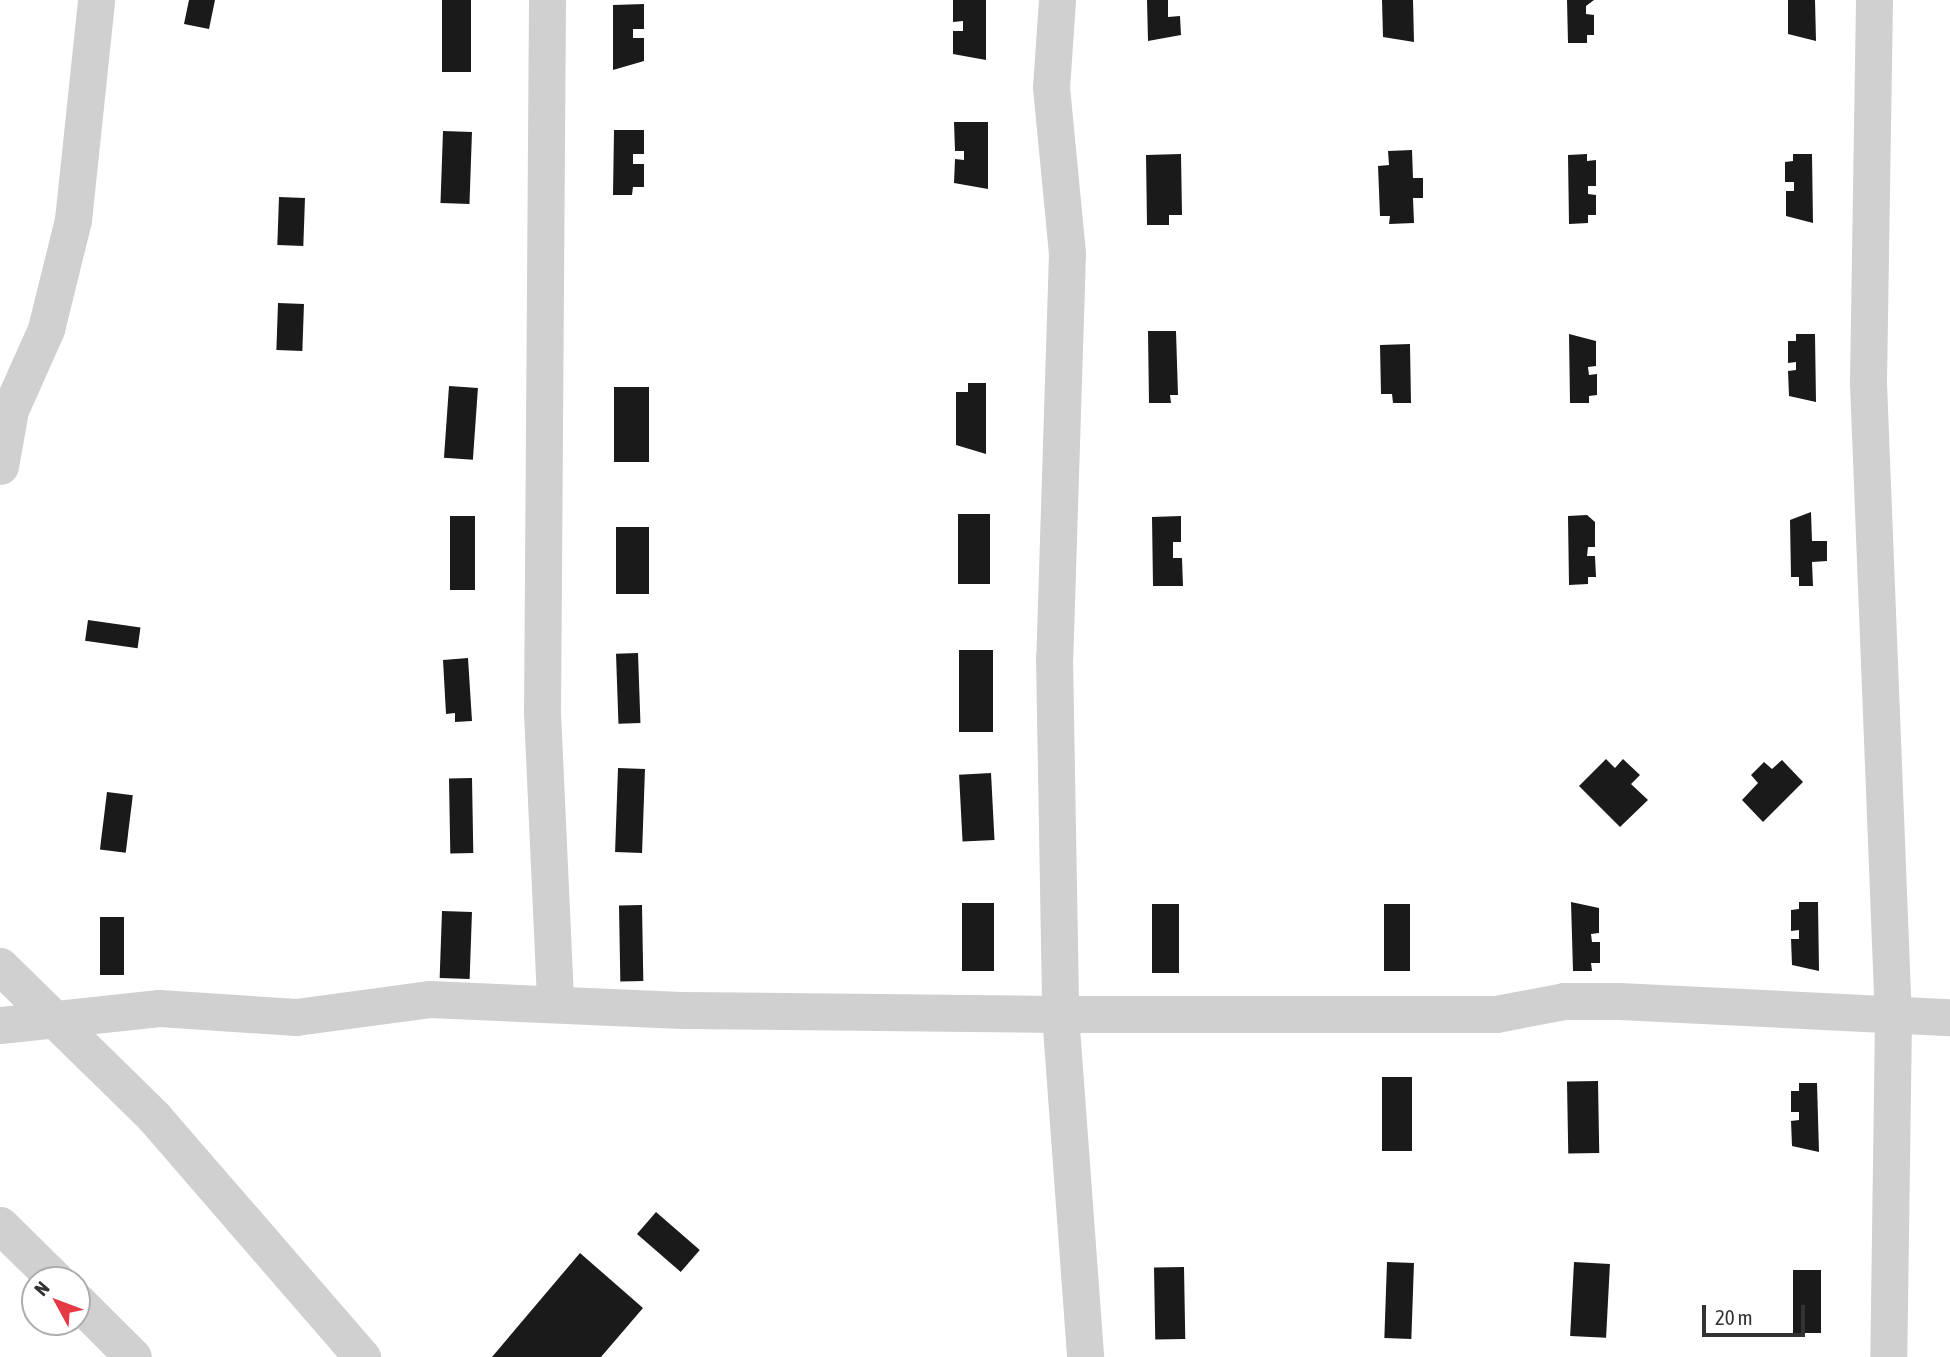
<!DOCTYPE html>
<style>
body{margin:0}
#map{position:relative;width:1950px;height:1357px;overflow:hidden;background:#fff;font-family:"Asap Condensed",sans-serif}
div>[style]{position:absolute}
.building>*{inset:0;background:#1a1a1a;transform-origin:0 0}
.street>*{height:37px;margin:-18.5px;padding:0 18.5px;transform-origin:18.5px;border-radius:18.5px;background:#d0d0d0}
span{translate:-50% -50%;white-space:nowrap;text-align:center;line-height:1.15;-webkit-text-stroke:7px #fff;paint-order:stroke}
.north{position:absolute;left:21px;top:1266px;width:70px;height:70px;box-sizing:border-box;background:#fff;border:2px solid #adadad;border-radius:50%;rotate:311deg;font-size:19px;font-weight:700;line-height:28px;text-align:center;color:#333}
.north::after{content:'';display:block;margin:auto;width:24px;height:32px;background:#e63946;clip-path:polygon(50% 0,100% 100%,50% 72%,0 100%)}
.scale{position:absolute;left:1702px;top:1305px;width:103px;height:32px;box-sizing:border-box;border:4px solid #333;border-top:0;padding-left:9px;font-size:21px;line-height:24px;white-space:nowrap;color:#333;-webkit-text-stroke:5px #fff;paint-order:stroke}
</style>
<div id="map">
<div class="building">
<div style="clip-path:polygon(189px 0,215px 0,209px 29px,184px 24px)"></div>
<div style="left:442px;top:0;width:29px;height:72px"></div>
<div style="clip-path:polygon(953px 0,986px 0,986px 60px,953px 54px,953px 31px,963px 31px,963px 21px,953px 22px)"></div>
<div style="clip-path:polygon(1147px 0,1168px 0,1168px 17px,1180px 16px,1181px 35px,1148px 41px)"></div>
<div style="clip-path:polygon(1382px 0,1413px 0,1414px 42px,1383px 37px)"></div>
<div style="clip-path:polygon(1567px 0,1594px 0,1586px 6px,1586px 14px,1594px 15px,1594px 35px,1587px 35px,1587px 43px,1568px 43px)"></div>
<div style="clip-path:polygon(1788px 0,1815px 0,1816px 41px,1788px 34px)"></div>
<div style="clip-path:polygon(644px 4px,644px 29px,633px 29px,633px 38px,644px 38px,644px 61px,613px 70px,613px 5px)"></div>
<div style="clip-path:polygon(954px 122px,988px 122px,988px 189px,954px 183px,955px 159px,964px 160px,964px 151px,955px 151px)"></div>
<div style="clip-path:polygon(614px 130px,644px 130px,644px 154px,633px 154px,633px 164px,644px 164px,644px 187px,633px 187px,632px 195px,613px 195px)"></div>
<div style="left:443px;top:131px;width:29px;height:72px;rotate:2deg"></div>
<div style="clip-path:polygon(1412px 150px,1413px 178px,1423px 178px,1423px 198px,1413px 198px,1414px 223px,1389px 224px,1390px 216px,1380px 216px,1378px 166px,1389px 165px,1388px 151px)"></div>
<div style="clip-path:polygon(1181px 154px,1182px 215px,1169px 215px,1169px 225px,1147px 225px,1146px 155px)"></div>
<div style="clip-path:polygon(1587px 154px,1587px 161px,1596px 160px,1596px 186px,1588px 186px,1588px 194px,1596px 195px,1596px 215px,1588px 215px,1588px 223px,1569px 224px,1568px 155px)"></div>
<div style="clip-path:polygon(1793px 154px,1812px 154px,1813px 223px,1786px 216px,1786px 191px,1794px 191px,1794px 182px,1785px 182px,1785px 162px,1793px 161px)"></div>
<div style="left:279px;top:197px;width:26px;height:48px;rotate:2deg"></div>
<div style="left:278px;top:303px;width:26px;height:47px;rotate:2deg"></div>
<div style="clip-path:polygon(1148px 331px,1176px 331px,1178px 395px,1170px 395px,1171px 403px,1149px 403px)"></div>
<div style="clip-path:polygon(1569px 334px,1596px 341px,1596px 366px,1588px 367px,1589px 375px,1597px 374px,1597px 395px,1589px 396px,1589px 403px,1570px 403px)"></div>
<div style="clip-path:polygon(1796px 334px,1815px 334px,1816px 402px,1789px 396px,1788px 371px,1796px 370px,1796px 362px,1788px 363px,1788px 341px,1796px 341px)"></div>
<div style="clip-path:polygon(1410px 344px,1411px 403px,1393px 403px,1392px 394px,1381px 394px,1380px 345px)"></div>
<div style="clip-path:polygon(968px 383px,986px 383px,986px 454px,956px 445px,956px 392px,968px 392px)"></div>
<div style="left:449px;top:386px;width:29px;height:72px;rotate:4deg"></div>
<div style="left:614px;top:387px;width:35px;height:75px"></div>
<div style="clip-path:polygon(1811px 512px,1812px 541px,1827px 541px,1827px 561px,1812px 562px,1813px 586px,1799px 586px,1799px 577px,1791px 577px,1790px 520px)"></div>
<div style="left:958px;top:514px;width:32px;height:70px"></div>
<div style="clip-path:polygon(1587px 515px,1595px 522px,1595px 547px,1588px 547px,1587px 556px,1595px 556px,1596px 577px,1588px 577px,1588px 584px,1569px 585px,1568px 516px)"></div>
<div style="left:450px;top:516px;width:25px;height:74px"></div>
<div style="clip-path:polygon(1181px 516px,1181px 542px,1173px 542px,1173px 558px,1182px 558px,1183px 586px,1153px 586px,1152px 517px)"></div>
<div style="left:616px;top:527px;width:33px;height:67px"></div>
<div style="left:88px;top:620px;width:53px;height:21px;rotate:8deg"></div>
<div style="left:993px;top:650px;width:82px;height:34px;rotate:90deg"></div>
<div style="left:638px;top:653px;width:70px;height:22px;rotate:88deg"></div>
<div style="clip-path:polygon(468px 658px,472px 721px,455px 722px,455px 713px,446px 714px,443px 660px)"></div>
<div style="clip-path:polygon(1606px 759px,1615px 768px,1623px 759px,1640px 775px,1631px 784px,1648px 800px,1620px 827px,1579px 786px)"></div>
<div style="clip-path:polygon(1782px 760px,1803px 782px,1763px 822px,1742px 800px,1758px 783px,1751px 775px,1764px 762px,1772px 769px)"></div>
<div style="left:618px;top:768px;width:27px;height:84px;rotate:2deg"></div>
<div style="left:991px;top:773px;width:67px;height:32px;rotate:87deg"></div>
<div style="left:472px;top:778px;width:75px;height:23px;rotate:89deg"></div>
<div style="left:107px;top:792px;width:26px;height:58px;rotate:7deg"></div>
<div style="clip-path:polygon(1571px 902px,1599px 908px,1599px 933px,1591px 934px,1592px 942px,1600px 942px,1600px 963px,1591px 963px,1592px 971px,1573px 971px)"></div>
<div style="clip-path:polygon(1799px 902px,1818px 902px,1819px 971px,1792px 965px,1791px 939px,1799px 939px,1799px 930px,1791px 931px,1791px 910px,1799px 909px)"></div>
<div style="left:962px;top:903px;width:32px;height:68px"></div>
<div style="left:1152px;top:904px;width:27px;height:69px"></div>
<div style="left:1384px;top:904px;width:26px;height:67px"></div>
<div style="left:642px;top:905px;width:76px;height:23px;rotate:89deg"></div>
<div style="left:442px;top:911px;width:30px;height:67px;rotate:2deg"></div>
<div style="left:100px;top:917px;width:24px;height:58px"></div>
<div style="left:1382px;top:1077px;width:30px;height:74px"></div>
<div style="left:1598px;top:1081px;width:72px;height:31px;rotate:89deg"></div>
<div style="clip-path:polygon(1799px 1083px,1817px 1083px,1819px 1152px,1792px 1146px,1791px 1121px,1799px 1120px,1799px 1112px,1791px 1112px,1791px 1091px,1799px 1091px)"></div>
<div style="left:656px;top:1212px;width:58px;height:29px;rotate:41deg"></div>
<div style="clip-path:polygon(580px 1253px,643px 1308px,601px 1357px,492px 1357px)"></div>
<div style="left:1387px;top:1262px;width:27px;height:76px;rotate:2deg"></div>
<div style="left:1574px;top:1262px;width:36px;height:74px;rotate:3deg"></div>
<div style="left:1184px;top:1267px;width:72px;height:30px;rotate:89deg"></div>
<div style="left:1793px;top:1270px;width:28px;height:63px"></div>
</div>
<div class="street">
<div style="left:547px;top:0;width:712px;rotate:90.4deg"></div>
<div style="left:542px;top:712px;width:288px;rotate:87.4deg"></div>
<div style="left:1057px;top:0;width:87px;rotate:93.9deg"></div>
<div style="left:1051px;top:87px;width:167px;rotate:84.5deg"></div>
<div style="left:1067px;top:253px;width:404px;rotate:91.8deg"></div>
<div style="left:1054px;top:657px;width:357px;rotate:89deg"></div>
<div style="left:1060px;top:1014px;width:344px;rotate:85.8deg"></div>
<div style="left:1874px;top:0;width:383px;rotate:90.9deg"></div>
<div style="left:1868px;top:383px;width:636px;rotate:87.75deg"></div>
<div style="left:1893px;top:1019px;width:338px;rotate:90.8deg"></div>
<div style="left:0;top:466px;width:57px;rotate:-79.9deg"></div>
<div style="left:10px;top:410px;width:89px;rotate:-66deg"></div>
<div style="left:46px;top:329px;width:112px;rotate:-76.1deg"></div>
<div style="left:73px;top:220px;width:221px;rotate:-84deg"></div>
<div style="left:0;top:966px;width:216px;rotate:44.4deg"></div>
<div style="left:154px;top:1117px;width:318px;rotate:49.1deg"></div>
<div style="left:0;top:1025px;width:160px;rotate:-6.1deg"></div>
<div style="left:159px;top:1008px;width:137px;rotate:3.8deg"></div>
<div style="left:296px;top:1017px;width:134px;rotate:-7.7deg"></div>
<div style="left:429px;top:999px;width:252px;rotate:2.5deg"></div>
<div style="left:681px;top:1010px;width:379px;rotate:0.6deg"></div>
<div style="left:1060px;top:1014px;width:436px"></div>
<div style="left:1496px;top:1014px;width:69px;rotate:-10.8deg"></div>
<div style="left:1564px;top:1001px;width:55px"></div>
<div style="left:1619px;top:1001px;width:331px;rotate:2.8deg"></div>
<div style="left:0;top:1225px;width:78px;rotate:44.5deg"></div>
<div style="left:77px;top:1301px;width:79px;rotate:45deg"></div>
</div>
<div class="north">N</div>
<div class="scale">20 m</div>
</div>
